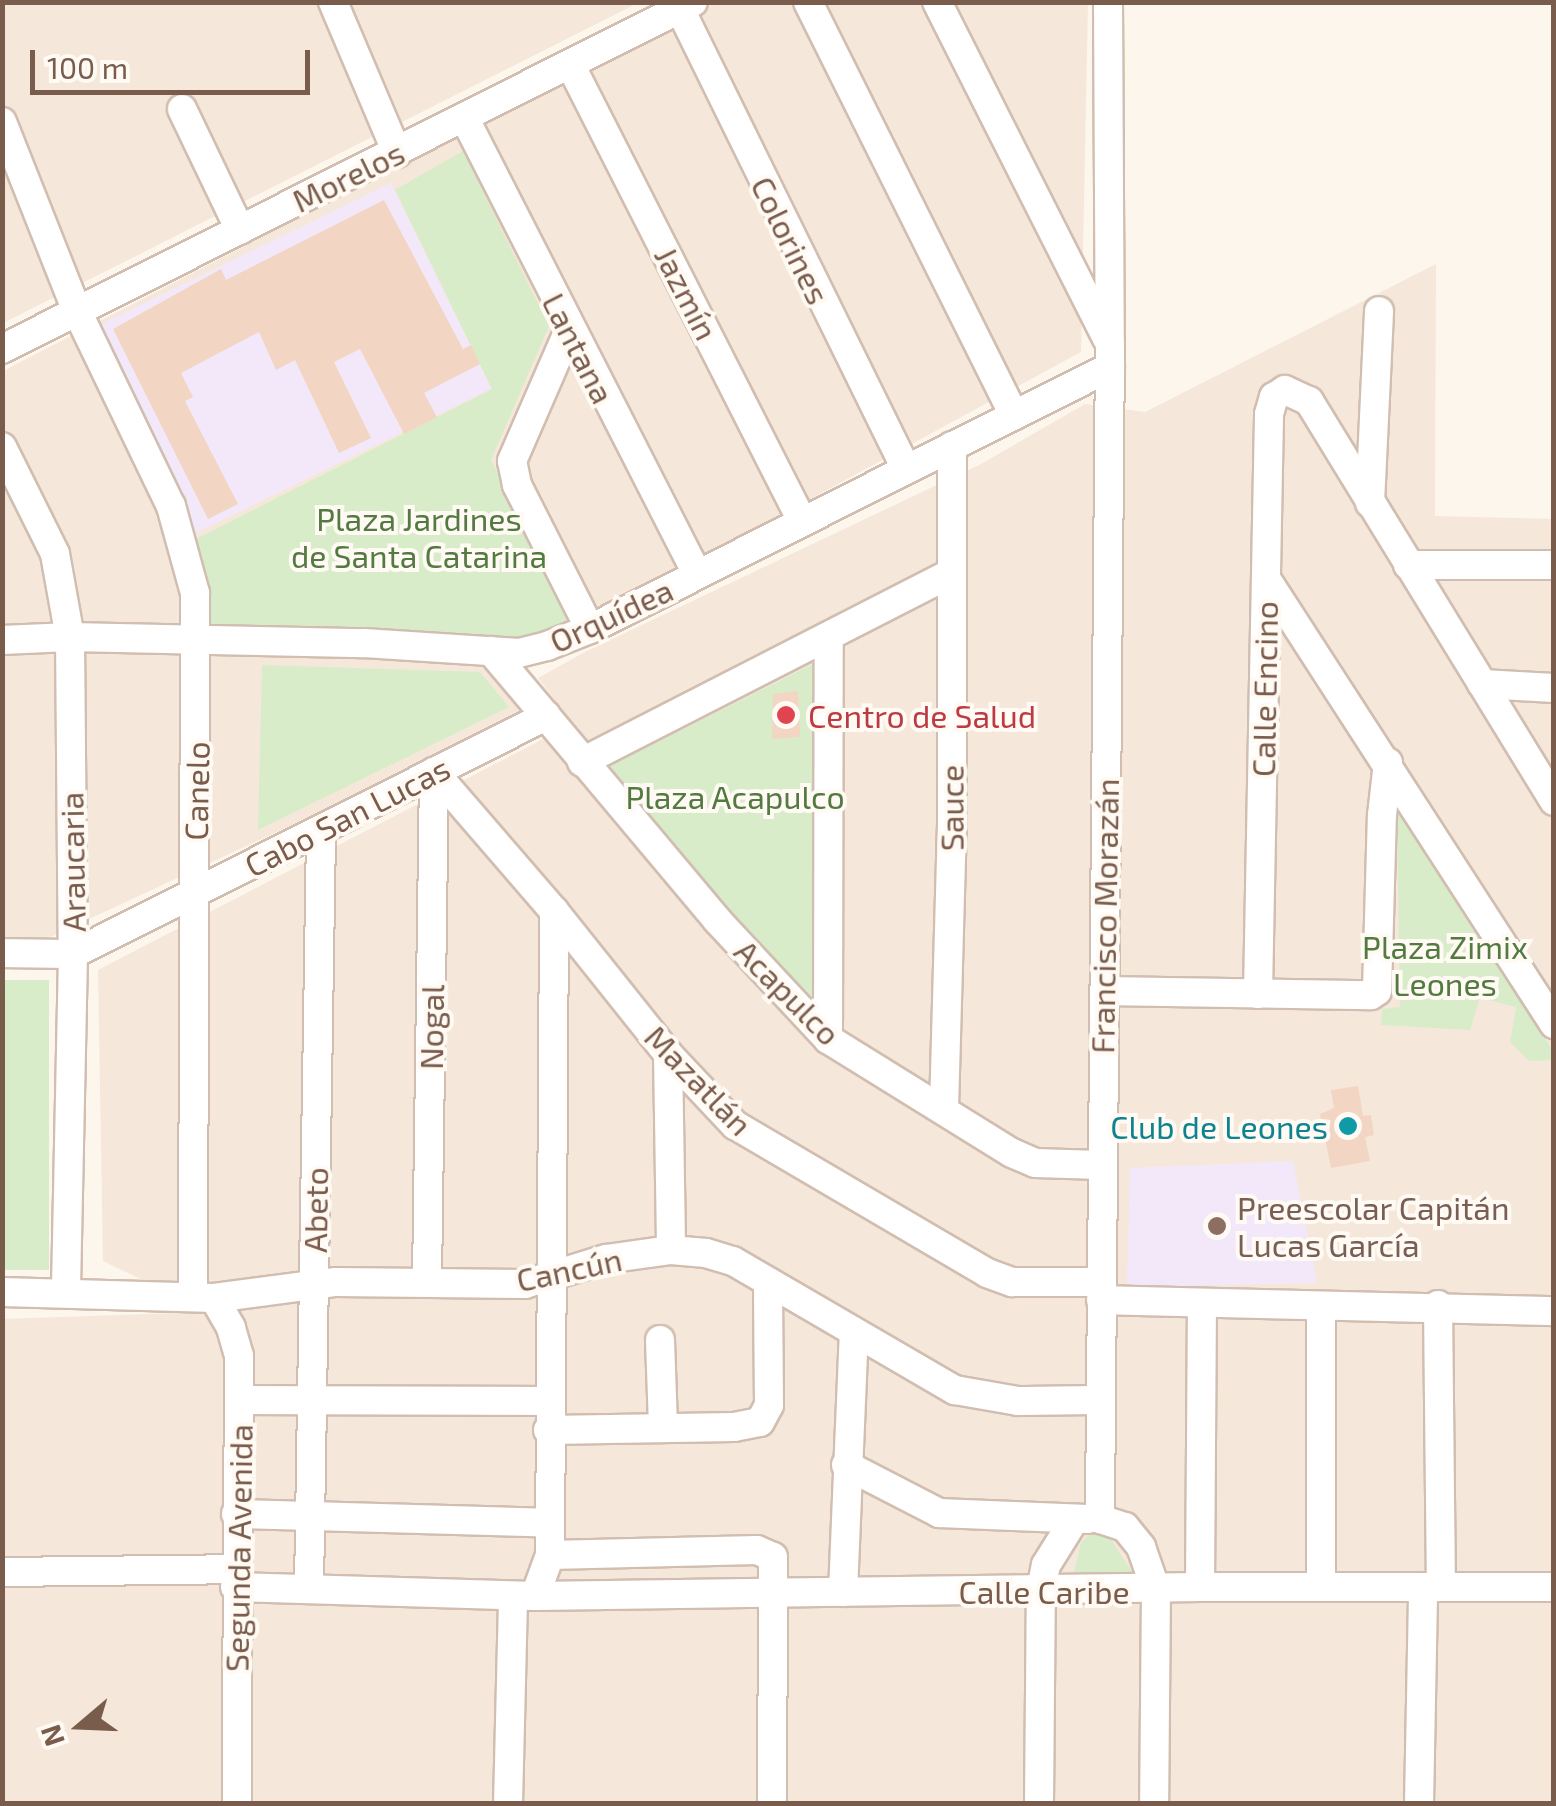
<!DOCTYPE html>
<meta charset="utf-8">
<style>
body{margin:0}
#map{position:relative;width:1556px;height:1806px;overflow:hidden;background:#fdf6ec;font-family:"Exo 2",sans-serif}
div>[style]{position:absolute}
.residential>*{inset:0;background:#f5e8da}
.education>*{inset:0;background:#f3e8fa;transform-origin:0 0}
.green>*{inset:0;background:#d8ecc9;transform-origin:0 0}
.building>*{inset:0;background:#f3d5c3}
.roads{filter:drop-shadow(2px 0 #d1beb0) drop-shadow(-2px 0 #d1beb0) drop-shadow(0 2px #d1beb0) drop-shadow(0 -2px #d1beb0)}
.minor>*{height:28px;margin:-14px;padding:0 14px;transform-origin:14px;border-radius:14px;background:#fff}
.dots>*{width:28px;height:28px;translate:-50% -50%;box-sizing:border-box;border:5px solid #fffaf3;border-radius:50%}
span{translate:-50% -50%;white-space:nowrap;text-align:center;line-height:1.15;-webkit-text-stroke:8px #fffaf3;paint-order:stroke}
.street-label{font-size:32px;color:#7a5c4d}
.park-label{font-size:32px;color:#537a41}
.health-label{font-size:32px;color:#be3a42}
.left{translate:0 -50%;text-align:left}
.culture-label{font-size:32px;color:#0d838f}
.right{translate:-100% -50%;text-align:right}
.education-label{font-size:32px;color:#785e54}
.frame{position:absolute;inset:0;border:5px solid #7a5c4d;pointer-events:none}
.north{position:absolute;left:30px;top:1676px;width:100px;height:100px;-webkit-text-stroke:8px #fffaf3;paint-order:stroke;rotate:251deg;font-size:28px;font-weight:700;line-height:40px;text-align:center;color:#7a5c4d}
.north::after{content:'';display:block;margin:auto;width:35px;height:45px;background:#7a5c4d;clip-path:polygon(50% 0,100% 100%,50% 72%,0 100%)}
.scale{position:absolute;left:30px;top:50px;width:280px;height:45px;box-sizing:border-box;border:5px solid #7a5c4d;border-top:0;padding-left:12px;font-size:30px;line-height:35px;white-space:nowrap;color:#7a5c4d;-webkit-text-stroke:8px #fffaf3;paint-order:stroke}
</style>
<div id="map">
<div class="residential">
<div style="clip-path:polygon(3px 3px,638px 3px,3px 323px)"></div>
<div style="clip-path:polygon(715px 3px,1088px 3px,1081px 352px,560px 635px,480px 652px,528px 715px,44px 940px,3px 939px,3px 371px)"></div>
<div style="clip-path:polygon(1436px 264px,1435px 516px,1553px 519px,1553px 1803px,3px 1803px,2px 1319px,209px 1312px,103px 1261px,98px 970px,572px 724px,538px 678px,585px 652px,981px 464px,1085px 404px,1145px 412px)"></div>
</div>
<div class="education">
<div style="left:391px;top:183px;width:229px;height:331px;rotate:64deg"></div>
<div style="clip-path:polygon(1293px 1161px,1317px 1283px,1127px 1287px,1130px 1168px)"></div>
</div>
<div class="green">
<div style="clip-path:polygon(463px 151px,549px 326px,491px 460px,576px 626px,520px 644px,207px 627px,196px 539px,492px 389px,395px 190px)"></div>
<div style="clip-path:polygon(823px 659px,817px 1013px,600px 771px)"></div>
<div style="clip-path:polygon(262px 665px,480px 672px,509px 707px,258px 830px)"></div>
<div style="clip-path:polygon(1404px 814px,1553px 1051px,1553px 1060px,1529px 1061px,1510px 1042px,1516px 1007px,1480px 998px,1470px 1030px,1381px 1025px,1382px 1009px,1400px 1007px,1397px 816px)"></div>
<div style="left:3px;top:980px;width:46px;height:290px"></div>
<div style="clip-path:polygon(1098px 1534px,1110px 1538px,1136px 1578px,1073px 1576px,1081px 1543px,1089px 1535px)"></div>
</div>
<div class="building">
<div style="clip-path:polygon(384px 200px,463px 349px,471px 345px,480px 364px,424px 393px,437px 417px,404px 434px,360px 349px,334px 362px,371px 438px,339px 453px,295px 360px,276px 370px,259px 332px,181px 373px,193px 397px,185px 401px,238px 504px,208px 519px,113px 329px,221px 269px,226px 280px)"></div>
<div style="clip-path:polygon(798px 691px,800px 737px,772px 739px,773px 694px)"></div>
<div style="clip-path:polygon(1358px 1086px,1363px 1116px,1371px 1115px,1374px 1135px,1365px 1137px,1370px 1161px,1331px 1168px,1320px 1114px,1334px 1108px,1331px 1090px)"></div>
</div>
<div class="roads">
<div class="minor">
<div style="left:333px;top:2px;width:164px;rotate:67deg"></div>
<div style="left:808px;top:2px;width:462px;rotate:63.5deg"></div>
<div style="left:937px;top:2px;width:377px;rotate:63.2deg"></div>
<div style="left:1108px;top:2px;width:343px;rotate:89.7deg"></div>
<div style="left:1110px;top:345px;width:1174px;rotate:90.49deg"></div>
<div style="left:1100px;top:1519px;width:26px;rotate:18deg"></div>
<div style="left:1125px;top:1527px;width:26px;rotate:51deg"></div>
<div style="left:1141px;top:1547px;width:46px;rotate:70.8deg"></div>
<div style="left:1156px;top:1590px;width:214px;rotate:90.5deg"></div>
<div style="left:680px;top:9px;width:513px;rotate:63.83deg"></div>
<div style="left:571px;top:66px;width:510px;rotate:63.08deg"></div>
<div style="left:182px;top:109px;width:134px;rotate:64.4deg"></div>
<div style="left:465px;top:119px;width:511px;rotate:62.98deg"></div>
<div style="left:2px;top:122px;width:203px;rotate:68.4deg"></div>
<div style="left:77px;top:311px;width:216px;rotate:64.3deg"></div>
<div style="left:171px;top:506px;width:90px;rotate:74.6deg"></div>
<div style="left:195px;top:593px;width:704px;rotate:90.16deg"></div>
<div style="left:569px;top:330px;width:143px;rotate:113.5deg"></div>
<div style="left:512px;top:461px;width:25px;rotate:78deg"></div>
<div style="left:517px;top:485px;width:161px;rotate:63.1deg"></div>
<div style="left:2px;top:349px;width:773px;rotate:-26.66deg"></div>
<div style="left:2px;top:447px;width:119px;rotate:63.6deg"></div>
<div style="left:55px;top:554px;width:84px;rotate:79.8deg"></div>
<div style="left:70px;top:637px;width:317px;rotate:89.5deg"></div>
<div style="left:73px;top:954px;width:338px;rotate:91.2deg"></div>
<div style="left:1370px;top:503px;width:192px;rotate:-87.3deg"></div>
<div style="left:1408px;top:565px;width:146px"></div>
<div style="left:1267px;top:580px;width:529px;rotate:57.12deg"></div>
<div style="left:2px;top:640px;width:68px;rotate:-2.5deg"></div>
<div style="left:70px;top:637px;width:294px;rotate:1.2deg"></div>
<div style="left:364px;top:643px;width:155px;rotate:3.7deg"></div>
<div style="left:519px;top:653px;width:29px;rotate:-14deg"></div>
<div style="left:547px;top:646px;width:46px;rotate:-21.6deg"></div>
<div style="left:590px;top:629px;width:582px;rotate:-26.74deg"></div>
<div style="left:1482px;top:684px;width:72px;rotate:3.2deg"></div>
<div style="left:546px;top:716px;width:266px;rotate:50deg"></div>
<div style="left:717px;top:920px;width:163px;rotate:47deg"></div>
<div style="left:828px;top:1039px;width:216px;rotate:31.8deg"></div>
<div style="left:1012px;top:1153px;width:25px;rotate:23deg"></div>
<div style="left:1035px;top:1163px;width:66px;rotate:1.7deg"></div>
<div style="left:582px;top:762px;width:413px;rotate:-27.1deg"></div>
<div style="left:434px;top:772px;width:184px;rotate:49.2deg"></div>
<div style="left:554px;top:911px;width:183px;rotate:51.4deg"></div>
<div style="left:668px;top:1054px;width:98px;rotate:46.7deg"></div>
<div style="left:735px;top:1125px;width:292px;rotate:30.4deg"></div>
<div style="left:987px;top:1273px;width:27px;rotate:20deg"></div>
<div style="left:1012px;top:1282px;width:90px"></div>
<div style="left:2px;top:953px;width:71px;rotate:0.8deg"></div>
<div style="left:73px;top:954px;width:530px;rotate:-26.71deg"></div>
<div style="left:546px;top:716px;width:85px;rotate:-130.2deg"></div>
<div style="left:1104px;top:991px;width:267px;rotate:0.9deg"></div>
<div style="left:1371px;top:995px;width:7px;rotate:-34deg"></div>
<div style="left:1377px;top:991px;width:176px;rotate:-88.4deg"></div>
<div style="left:1382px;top:815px;width:53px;rotate:-83.5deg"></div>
<div style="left:1258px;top:994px;width:580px;rotate:-88.91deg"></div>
<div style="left:1269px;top:414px;width:18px;rotate:-74deg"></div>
<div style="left:1274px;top:397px;width:13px;rotate:-32deg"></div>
<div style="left:1285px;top:390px;width:26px;rotate:25deg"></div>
<div style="left:1309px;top:401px;width:469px;rotate:58.5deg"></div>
<div style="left:828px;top:1039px;width:400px;rotate:-89.9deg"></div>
<div style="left:668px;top:1054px;width:196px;rotate:89.1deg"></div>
<div style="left:944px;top:1109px;width:282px;rotate:-88.4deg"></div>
<div style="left:952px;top:827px;width:381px;rotate:-90deg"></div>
<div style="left:427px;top:1281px;width:509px;rotate:-89.21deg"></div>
<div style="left:2px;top:1292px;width:212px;rotate:1.6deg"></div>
<div style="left:214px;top:1298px;width:123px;rotate:-7.5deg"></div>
<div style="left:336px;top:1282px;width:189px;rotate:0.6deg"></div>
<div style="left:525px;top:1284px;width:85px;rotate:-17.2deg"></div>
<div style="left:606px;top:1259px;width:66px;rotate:-7.9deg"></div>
<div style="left:671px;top:1250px;width:35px;rotate:5deg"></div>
<div style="left:706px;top:1253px;width:28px;rotate:17deg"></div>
<div style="left:733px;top:1261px;width:257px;rotate:30.2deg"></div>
<div style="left:955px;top:1390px;width:64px;rotate:9.9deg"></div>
<div style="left:1018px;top:1401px;width:81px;rotate:-0.7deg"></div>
<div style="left:214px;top:1298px;width:34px;rotate:60deg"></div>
<div style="left:231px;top:1328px;width:29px;rotate:74deg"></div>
<div style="left:239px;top:1356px;width:448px;rotate:90.3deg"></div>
<div style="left:1101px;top:1300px;width:453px;rotate:1.4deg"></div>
<div style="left:1438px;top:1305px;width:282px;rotate:89.4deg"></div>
<div style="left:660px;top:1340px;width:88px;rotate:88deg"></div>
<div style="left:240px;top:1400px;width:308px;rotate:0.2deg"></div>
<div style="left:548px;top:1430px;width:186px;rotate:-0.9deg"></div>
<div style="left:734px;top:1427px;width:26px;rotate:-11deg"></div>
<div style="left:760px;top:1422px;width:19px;rotate:-62deg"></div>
<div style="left:769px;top:1405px;width:122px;rotate:-90.5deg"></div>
<div style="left:846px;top:1465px;width:105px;rotate:27.3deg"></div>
<div style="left:939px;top:1513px;width:149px;rotate:2.3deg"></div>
<div style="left:236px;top:1514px;width:313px;rotate:1.6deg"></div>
<div style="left:550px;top:1555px;width:207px;rotate:-1.4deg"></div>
<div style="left:757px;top:1550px;width:17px;rotate:24deg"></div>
<div style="left:773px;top:1557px;width:247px;rotate:90.2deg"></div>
<div style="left:2px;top:1572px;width:233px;rotate:-0.7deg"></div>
<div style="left:1321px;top:1586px;width:280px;rotate:-90deg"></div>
<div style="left:235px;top:1587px;width:300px;rotate:1.7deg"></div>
<div style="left:535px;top:1596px;width:665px;rotate:-0.78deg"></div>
<div style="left:1200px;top:1587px;width:354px"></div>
<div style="left:1200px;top:1587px;width:284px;rotate:-89.6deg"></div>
<div style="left:309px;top:1589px;width:758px;rotate:-89.09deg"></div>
<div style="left:843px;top:1592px;width:259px;rotate:-87.6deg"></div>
<div style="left:535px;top:1596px;width:44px;rotate:-69.9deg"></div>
<div style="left:550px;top:1555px;width:644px;rotate:-89.64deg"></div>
<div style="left:508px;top:1804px;width:208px;rotate:-88.6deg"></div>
<div style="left:1039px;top:1804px;width:214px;rotate:-89.5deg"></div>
<div style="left:1041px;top:1590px;width:25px;rotate:-79deg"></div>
<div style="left:1046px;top:1565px;width:53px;rotate:-58.1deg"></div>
<div style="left:1419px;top:1804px;width:217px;rotate:-88.9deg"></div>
</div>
</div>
<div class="dots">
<div style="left:786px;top:715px;background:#e0444e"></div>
<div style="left:1348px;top:1126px;background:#0f9aa8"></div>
<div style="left:1217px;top:1226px;background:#8d6e63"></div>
</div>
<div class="street-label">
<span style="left:348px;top:176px;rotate:-26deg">Morelos</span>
<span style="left:791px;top:240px;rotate:64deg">Colorines</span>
<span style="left:687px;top:293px;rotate:63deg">Jazmín</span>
<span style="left:579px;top:348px;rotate:63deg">Lantana</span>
<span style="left:611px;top:615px;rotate:-25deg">Orquídea</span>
<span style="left:1264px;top:689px;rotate:-89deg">Calle Encino</span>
<span style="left:196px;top:791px;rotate:-89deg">Canelo</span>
<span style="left:951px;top:808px;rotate:-90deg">Sauce</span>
<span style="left:347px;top:816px;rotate:-27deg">Cabo San Lucas</span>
<span style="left:72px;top:862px;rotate:-91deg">Araucaria</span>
<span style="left:1104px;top:916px;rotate:-89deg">Francisco Morazán</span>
<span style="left:788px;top:992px;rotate:45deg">Acapulco</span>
<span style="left:431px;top:1027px;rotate:-89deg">Nogal</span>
<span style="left:699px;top:1080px;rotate:46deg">Mazatlán</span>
<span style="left:315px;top:1210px;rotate:-89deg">Abeto</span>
<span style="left:569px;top:1269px;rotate:-12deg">Cancún</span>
<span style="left:238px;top:1548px;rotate:-89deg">Segunda Avenida</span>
<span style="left:1044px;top:1591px">Calle Caribe</span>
</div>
<div class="park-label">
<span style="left:419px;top:537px">Plaza Jardines<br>de Santa Catarina</span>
<span style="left:735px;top:796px">Plaza Acapulco</span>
<span style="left:1445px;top:965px">Plaza Zimix<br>Leones</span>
</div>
<div class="health-label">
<span class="left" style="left:808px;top:715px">Centro de Salud</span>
</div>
<div class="culture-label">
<span class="right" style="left:1328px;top:1126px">Club de Leones</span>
</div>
<div class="education-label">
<span class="left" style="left:1237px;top:1226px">Preescolar Capitán<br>Lucas García</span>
</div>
<div class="frame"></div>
<div class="north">N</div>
<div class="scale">100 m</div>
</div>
